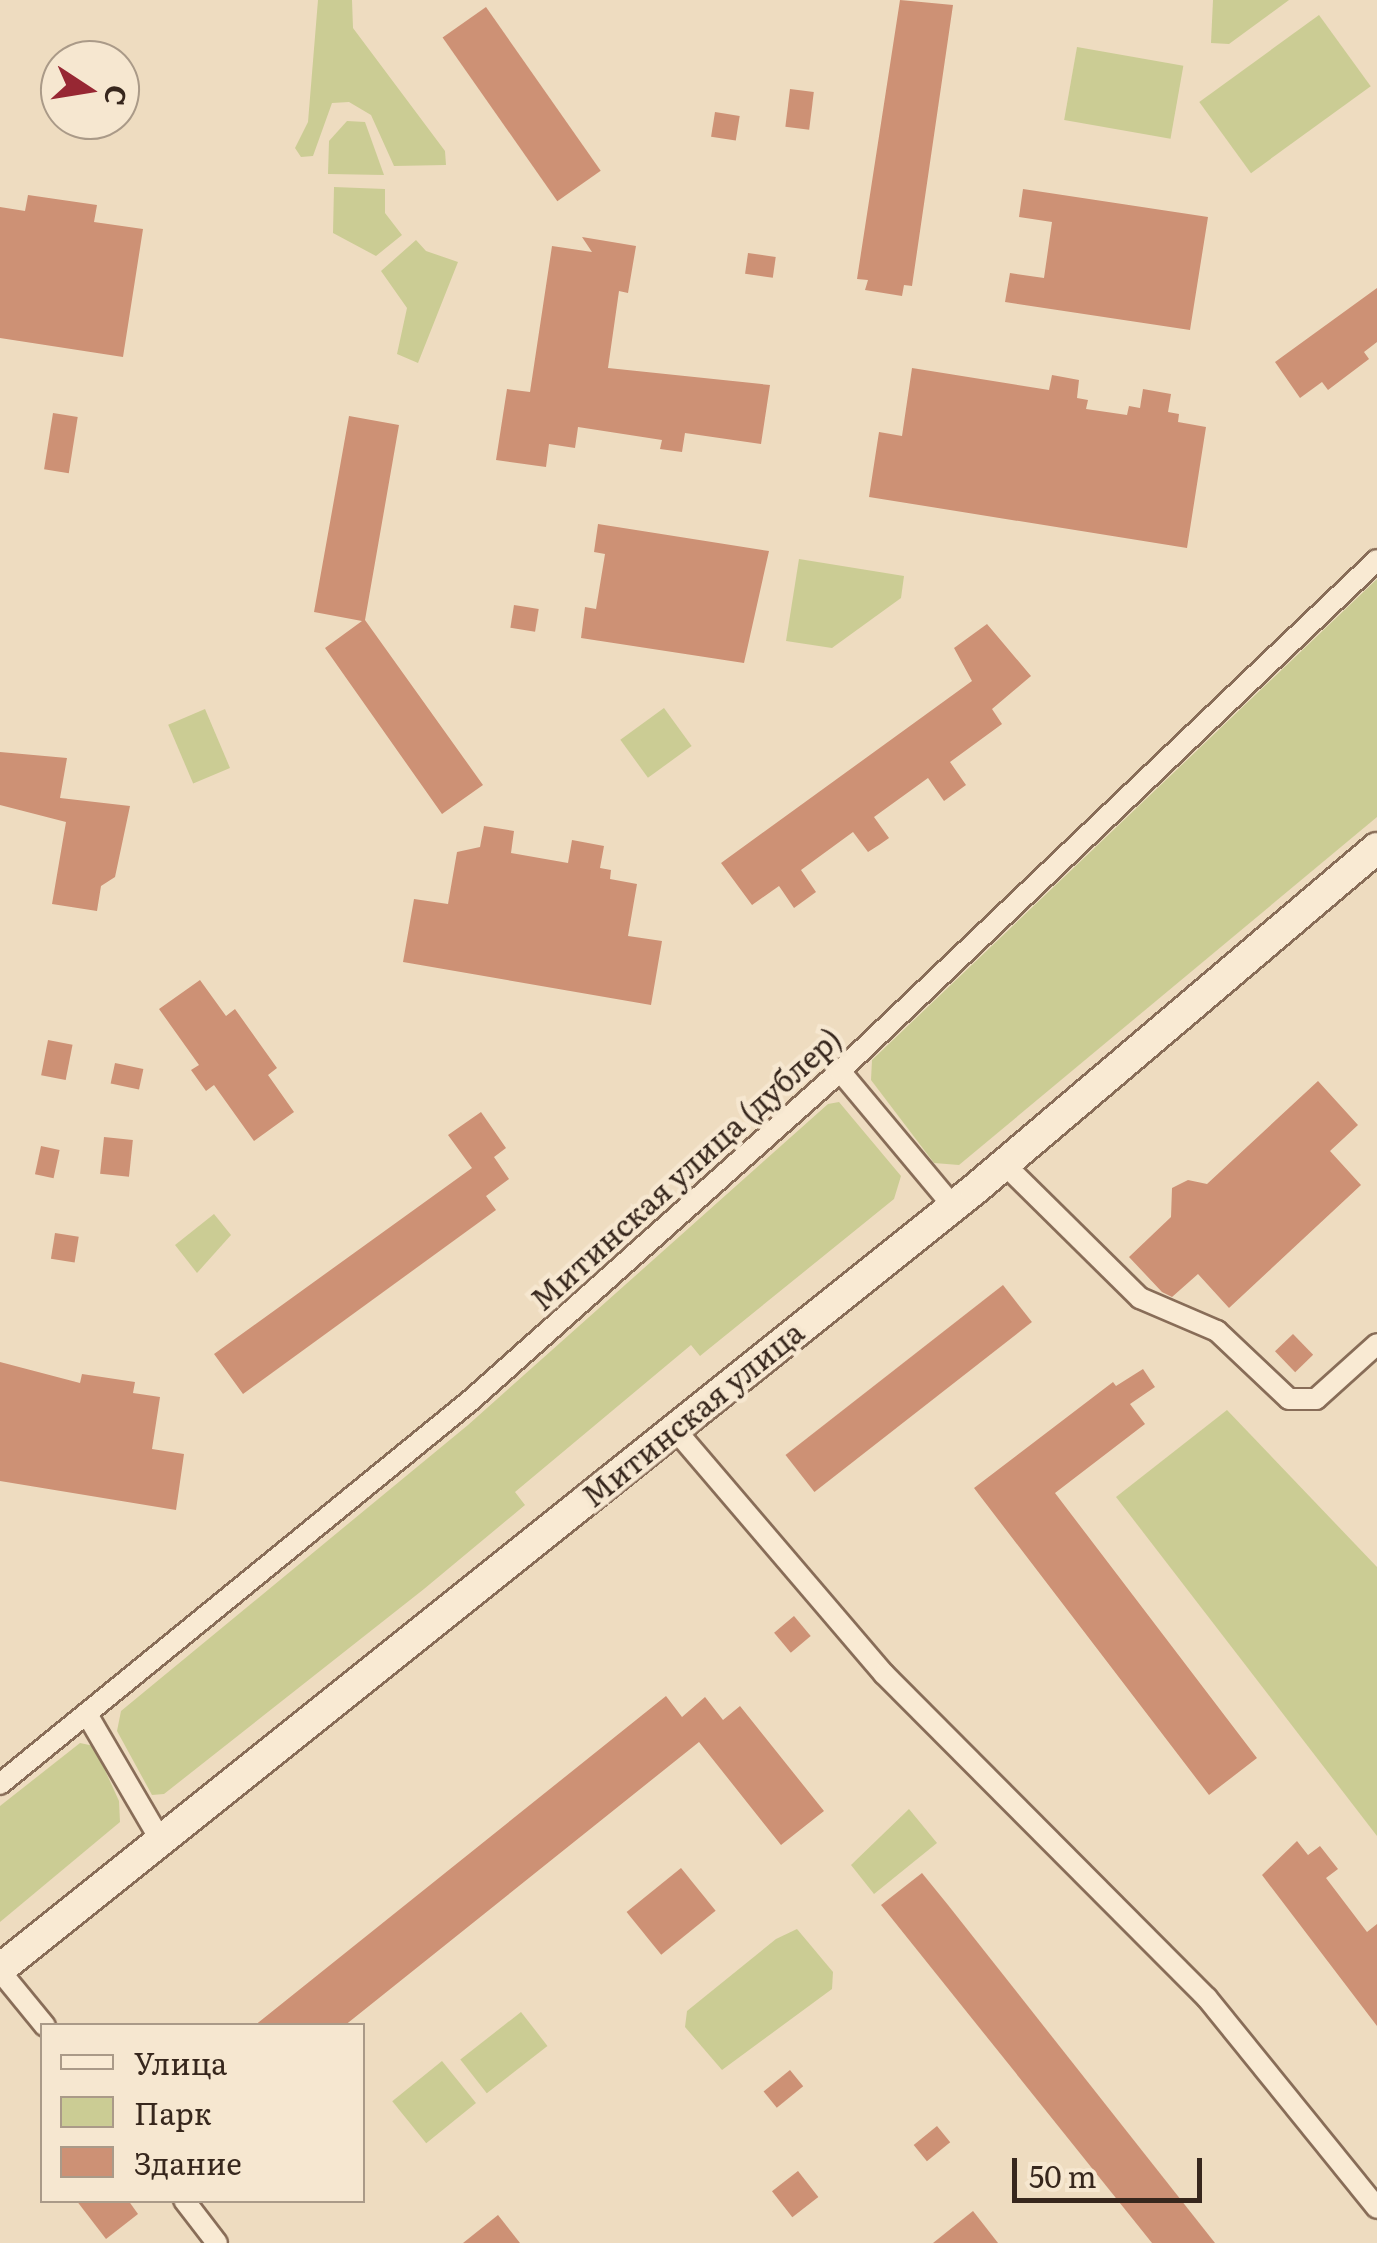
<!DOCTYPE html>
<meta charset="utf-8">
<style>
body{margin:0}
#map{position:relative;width:1377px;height:2243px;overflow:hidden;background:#eedcc0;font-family:Literata,serif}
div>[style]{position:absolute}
.green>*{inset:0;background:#cbcc94;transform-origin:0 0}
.building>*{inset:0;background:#cd9175;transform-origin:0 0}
.roads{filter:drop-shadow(2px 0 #886d58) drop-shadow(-2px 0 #886d58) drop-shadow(0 2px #886d58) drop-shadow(0 -2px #886d58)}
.street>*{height:20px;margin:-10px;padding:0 10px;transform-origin:10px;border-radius:10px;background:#f9ead3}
.secondary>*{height:30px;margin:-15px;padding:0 15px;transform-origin:15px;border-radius:15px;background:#f9ead3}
span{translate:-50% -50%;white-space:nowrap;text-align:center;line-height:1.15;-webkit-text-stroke:9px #f6e7d0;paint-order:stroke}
.street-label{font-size:30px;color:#37271d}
.legend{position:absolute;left:40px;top:2023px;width:325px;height:180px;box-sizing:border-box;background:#f6e7d0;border:2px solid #aa9a88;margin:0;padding:12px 18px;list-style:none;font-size:30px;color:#37271d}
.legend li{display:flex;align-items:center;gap:20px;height:50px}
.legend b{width:50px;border:2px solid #aa9a88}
.north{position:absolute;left:40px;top:40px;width:100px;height:100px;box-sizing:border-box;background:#f6e7d0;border:2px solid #aa9a88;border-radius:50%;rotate:102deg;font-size:28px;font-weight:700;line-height:40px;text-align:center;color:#37271d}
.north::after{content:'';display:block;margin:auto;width:35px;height:45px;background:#972733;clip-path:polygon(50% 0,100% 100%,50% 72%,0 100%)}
.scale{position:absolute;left:1012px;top:2158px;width:190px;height:45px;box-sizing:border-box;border:5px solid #37271d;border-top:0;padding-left:12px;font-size:30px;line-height:35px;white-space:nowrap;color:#37271d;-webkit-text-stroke:8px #f6e7d0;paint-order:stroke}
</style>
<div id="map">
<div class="green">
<div style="clip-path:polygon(318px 0,352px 0,353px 28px,445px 151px,446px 165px,394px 166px,371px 115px,349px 102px,332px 103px,313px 156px,301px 157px,295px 148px,308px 122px)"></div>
<div style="clip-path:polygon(1213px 0,1289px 0,1229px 44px,1211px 43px)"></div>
<div style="left:1319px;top:15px;width:88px;height:148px;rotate:54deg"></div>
<div style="left:1077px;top:47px;width:108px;height:74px;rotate:10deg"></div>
<div style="clip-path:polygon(347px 121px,365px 122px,384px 175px,328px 174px,329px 141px)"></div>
<div style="clip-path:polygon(334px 187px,385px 189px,385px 213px,402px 235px,376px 256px,333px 233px)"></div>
<div style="clip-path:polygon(416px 240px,426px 251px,458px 262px,418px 363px,397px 354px,407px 308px,381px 271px)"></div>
<div style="clip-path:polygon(799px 559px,904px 576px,901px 598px,832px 648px,786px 641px)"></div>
<div style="clip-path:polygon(1377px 579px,1377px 817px,959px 1165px,934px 1163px,871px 1080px,872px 1060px)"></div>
<div style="left:664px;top:708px;width:47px;height:54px;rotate:54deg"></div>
<div style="left:205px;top:709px;width:64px;height:40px;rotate:67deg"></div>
<div style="clip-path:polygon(839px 1102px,901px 1176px,894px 1199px,700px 1356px,691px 1345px,515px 1492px,525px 1505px,424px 1589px,164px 1794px,152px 1795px,117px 1731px,121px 1711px,468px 1425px,828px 1104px)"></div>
<div style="clip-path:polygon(214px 1214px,231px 1235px,197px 1273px,175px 1245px)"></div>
<div style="clip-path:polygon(1227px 1410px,1377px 1567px,1377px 1836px,1116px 1497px)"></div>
<div style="clip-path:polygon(80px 1743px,94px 1746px,119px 1801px,120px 1822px,0 1922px,0 1806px)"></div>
<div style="clip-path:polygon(909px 1809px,937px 1843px,874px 1894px,851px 1865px)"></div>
<div style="clip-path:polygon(797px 1929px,833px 1972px,832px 1989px,722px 2070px,685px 2027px,687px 2011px,776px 1939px)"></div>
<div style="left:521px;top:2012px;width:43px;height:77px;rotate:52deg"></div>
<div style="left:442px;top:2061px;width:54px;height:64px;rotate:51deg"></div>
</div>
<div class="building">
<div style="clip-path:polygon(900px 0,953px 5px,912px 286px,904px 285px,902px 296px,865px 290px,868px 280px,857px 279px)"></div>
<div style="left:486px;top:7px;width:200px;height:53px;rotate:55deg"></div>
<div style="left:790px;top:89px;width:24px;height:38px;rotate:7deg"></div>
<div style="left:715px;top:112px;width:25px;height:25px;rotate:9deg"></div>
<div style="clip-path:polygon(1023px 189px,1208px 217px,1190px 330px,1005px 302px,1010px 273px,1044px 278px,1052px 222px,1019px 217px)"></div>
<div style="clip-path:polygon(28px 195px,97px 205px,94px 222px,143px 229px,123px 357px,0 338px,0 207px,25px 211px)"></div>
<div style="clip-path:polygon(582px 237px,636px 246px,628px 293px,619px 291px,608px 368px,770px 385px,761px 444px,685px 433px,682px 452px,660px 449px,662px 440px,578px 427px,575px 448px,549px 444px,546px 467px,496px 460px,507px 389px,530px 392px,552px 246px,592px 252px)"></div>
<div style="left:748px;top:253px;width:28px;height:21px;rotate:8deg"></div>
<div style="clip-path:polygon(1377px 288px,1377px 342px,1364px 352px,1369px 359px,1328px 390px,1322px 382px,1300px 398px,1275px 362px)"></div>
<div style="clip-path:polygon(912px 368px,1049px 390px,1052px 375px,1079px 380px,1077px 398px,1088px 400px,1086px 409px,1127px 415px,1129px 406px,1140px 408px,1143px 389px,1171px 394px,1168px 412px,1179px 414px,1178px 422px,1206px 427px,1187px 548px,869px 497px,879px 432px,902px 436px)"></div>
<div style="left:53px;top:413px;width:25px;height:57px;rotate:9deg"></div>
<div style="clip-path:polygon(349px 416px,399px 425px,365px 620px,483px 785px,442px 814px,325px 648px,362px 621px,314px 612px)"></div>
<div style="clip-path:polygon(598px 524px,769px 551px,744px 663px,581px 638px,585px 607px,596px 609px,605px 554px,594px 552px)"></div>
<div style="left:514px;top:605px;width:25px;height:23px;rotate:9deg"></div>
<div style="clip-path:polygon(987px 624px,1031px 676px,992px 709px,1002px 724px,950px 762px,966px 785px,944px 801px,928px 778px,874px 817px,889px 838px,879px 845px,868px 852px,853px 832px,801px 870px,816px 892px,794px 908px,779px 886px,752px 905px,721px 863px,972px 681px,954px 648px)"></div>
<div style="clip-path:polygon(0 752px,67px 758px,60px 798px,130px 806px,115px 877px,101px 886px,97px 911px,52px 904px,66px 822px,0 805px)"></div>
<div style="clip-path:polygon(484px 826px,514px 831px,511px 853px,568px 863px,572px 840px,604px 846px,600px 868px,611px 870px,610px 879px,637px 884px,628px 936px,662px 941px,651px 1005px,403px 962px,414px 899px,448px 904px,457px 852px,480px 847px)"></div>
<div style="clip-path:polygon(200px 980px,226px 1016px,235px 1009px,277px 1068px,268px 1075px,294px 1112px,254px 1141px,214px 1085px,206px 1091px,191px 1070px,199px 1065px,159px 1009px)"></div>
<div style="left:48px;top:1040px;width:25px;height:36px;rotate:11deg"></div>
<div style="left:115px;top:1063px;width:29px;height:21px;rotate:12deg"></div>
<div style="clip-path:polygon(1318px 1081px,1358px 1125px,1330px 1151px,1361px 1185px,1229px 1308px,1198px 1274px,1172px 1297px,1162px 1292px,1129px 1257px,1171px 1217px,1172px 1188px,1188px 1180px,1207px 1184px)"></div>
<div style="clip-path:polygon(481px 1112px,506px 1148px,494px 1157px,509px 1179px,486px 1196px,496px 1210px,243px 1394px,214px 1354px,472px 1168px,448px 1135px)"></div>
<div style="left:104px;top:1137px;width:29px;height:37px;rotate:6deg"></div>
<div style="left:41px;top:1146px;width:19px;height:29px;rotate:12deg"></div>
<div style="left:55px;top:1233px;width:24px;height:26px;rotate:9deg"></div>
<div style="left:1003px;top:1285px;width:47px;height:276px;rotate:52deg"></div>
<div style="left:1293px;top:1334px;width:29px;height:25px;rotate:46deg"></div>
<div style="clip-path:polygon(0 1362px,80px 1383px,82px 1374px,135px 1382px,133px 1393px,160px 1397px,152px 1449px,184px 1454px,176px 1510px,0 1481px)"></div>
<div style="clip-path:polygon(1143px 1369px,1155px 1387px,1130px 1404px,1145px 1424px,1055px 1493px,1257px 1758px,1209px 1795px,974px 1488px,1113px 1382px,1116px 1386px)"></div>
<div style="left:794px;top:1616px;width:26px;height:26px;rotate:50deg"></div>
<div style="clip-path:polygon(666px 1696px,682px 1717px,705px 1697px,723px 1720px,740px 1706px,824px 1811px,781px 1845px,699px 1742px,344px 2026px,254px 2026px)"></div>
<div style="clip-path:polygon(1297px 1841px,1308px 1855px,1320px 1846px,1338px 1869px,1326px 1878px,1367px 1932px,1377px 1924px,1377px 2026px,1262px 1875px)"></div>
<div style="left:681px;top:1868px;width:55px;height:70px;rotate:51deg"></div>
<div style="clip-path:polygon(922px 1873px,948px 1905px,1215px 2243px,1152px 2243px,881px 1905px)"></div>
<div style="left:790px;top:2070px;width:21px;height:34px;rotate:51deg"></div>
<div style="left:937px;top:2126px;width:21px;height:30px;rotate:51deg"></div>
<div style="left:798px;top:2171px;width:33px;height:33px;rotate:52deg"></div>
<div style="clip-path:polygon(76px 2200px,128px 2200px,138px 2214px,106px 2239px)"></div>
<div style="clip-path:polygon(973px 2211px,998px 2243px,933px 2243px)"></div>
<div style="clip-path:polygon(498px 2215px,520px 2243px,463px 2243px)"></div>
</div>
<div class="roads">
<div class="street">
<div style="left:840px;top:1071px;width:176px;rotate:50.1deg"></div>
<div style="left:1004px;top:1164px;width:191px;rotate:44.6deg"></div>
<div style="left:1140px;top:1298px;width:84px;rotate:23.2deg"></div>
<div style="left:1217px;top:1331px;width:99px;rotate:43.4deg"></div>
<div style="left:1289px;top:1399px;width:27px"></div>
<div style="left:1316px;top:1399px;width:82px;rotate:-42deg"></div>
<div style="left:673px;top:1427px;width:325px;rotate:49.5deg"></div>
<div style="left:884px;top:1674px;width:457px;rotate:45.1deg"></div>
<div style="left:1207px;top:1998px;width:270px;rotate:51deg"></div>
<div style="left:88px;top:1716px;width:143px;rotate:59.7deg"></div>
<div style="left:0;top:1784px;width:606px;rotate:-39.18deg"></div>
<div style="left:470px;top:1401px;width:496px;rotate:-41.7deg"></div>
<div style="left:840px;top:1071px;width:741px;rotate:-43.58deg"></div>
<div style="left:0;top:1971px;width:71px;rotate:50.7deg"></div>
<div style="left:184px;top:2200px;width:54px;rotate:52.5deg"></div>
</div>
<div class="secondary">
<div style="left:0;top:1969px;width:1249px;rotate:-38.66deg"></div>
<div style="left:975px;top:1189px;width:527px;rotate:-40.31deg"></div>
</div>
</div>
<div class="street-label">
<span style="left:685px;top:1168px;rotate:-42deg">Митинская улица (дублер)</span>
<span style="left:692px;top:1413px;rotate:-39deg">Митинская улица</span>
</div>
<ul class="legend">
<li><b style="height:12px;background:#f9ead3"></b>Улица</li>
<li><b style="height:28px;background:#cbcc94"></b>Парк</li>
<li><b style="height:28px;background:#cd9175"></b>Здание</li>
</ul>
<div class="north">С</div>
<div class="scale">50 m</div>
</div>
